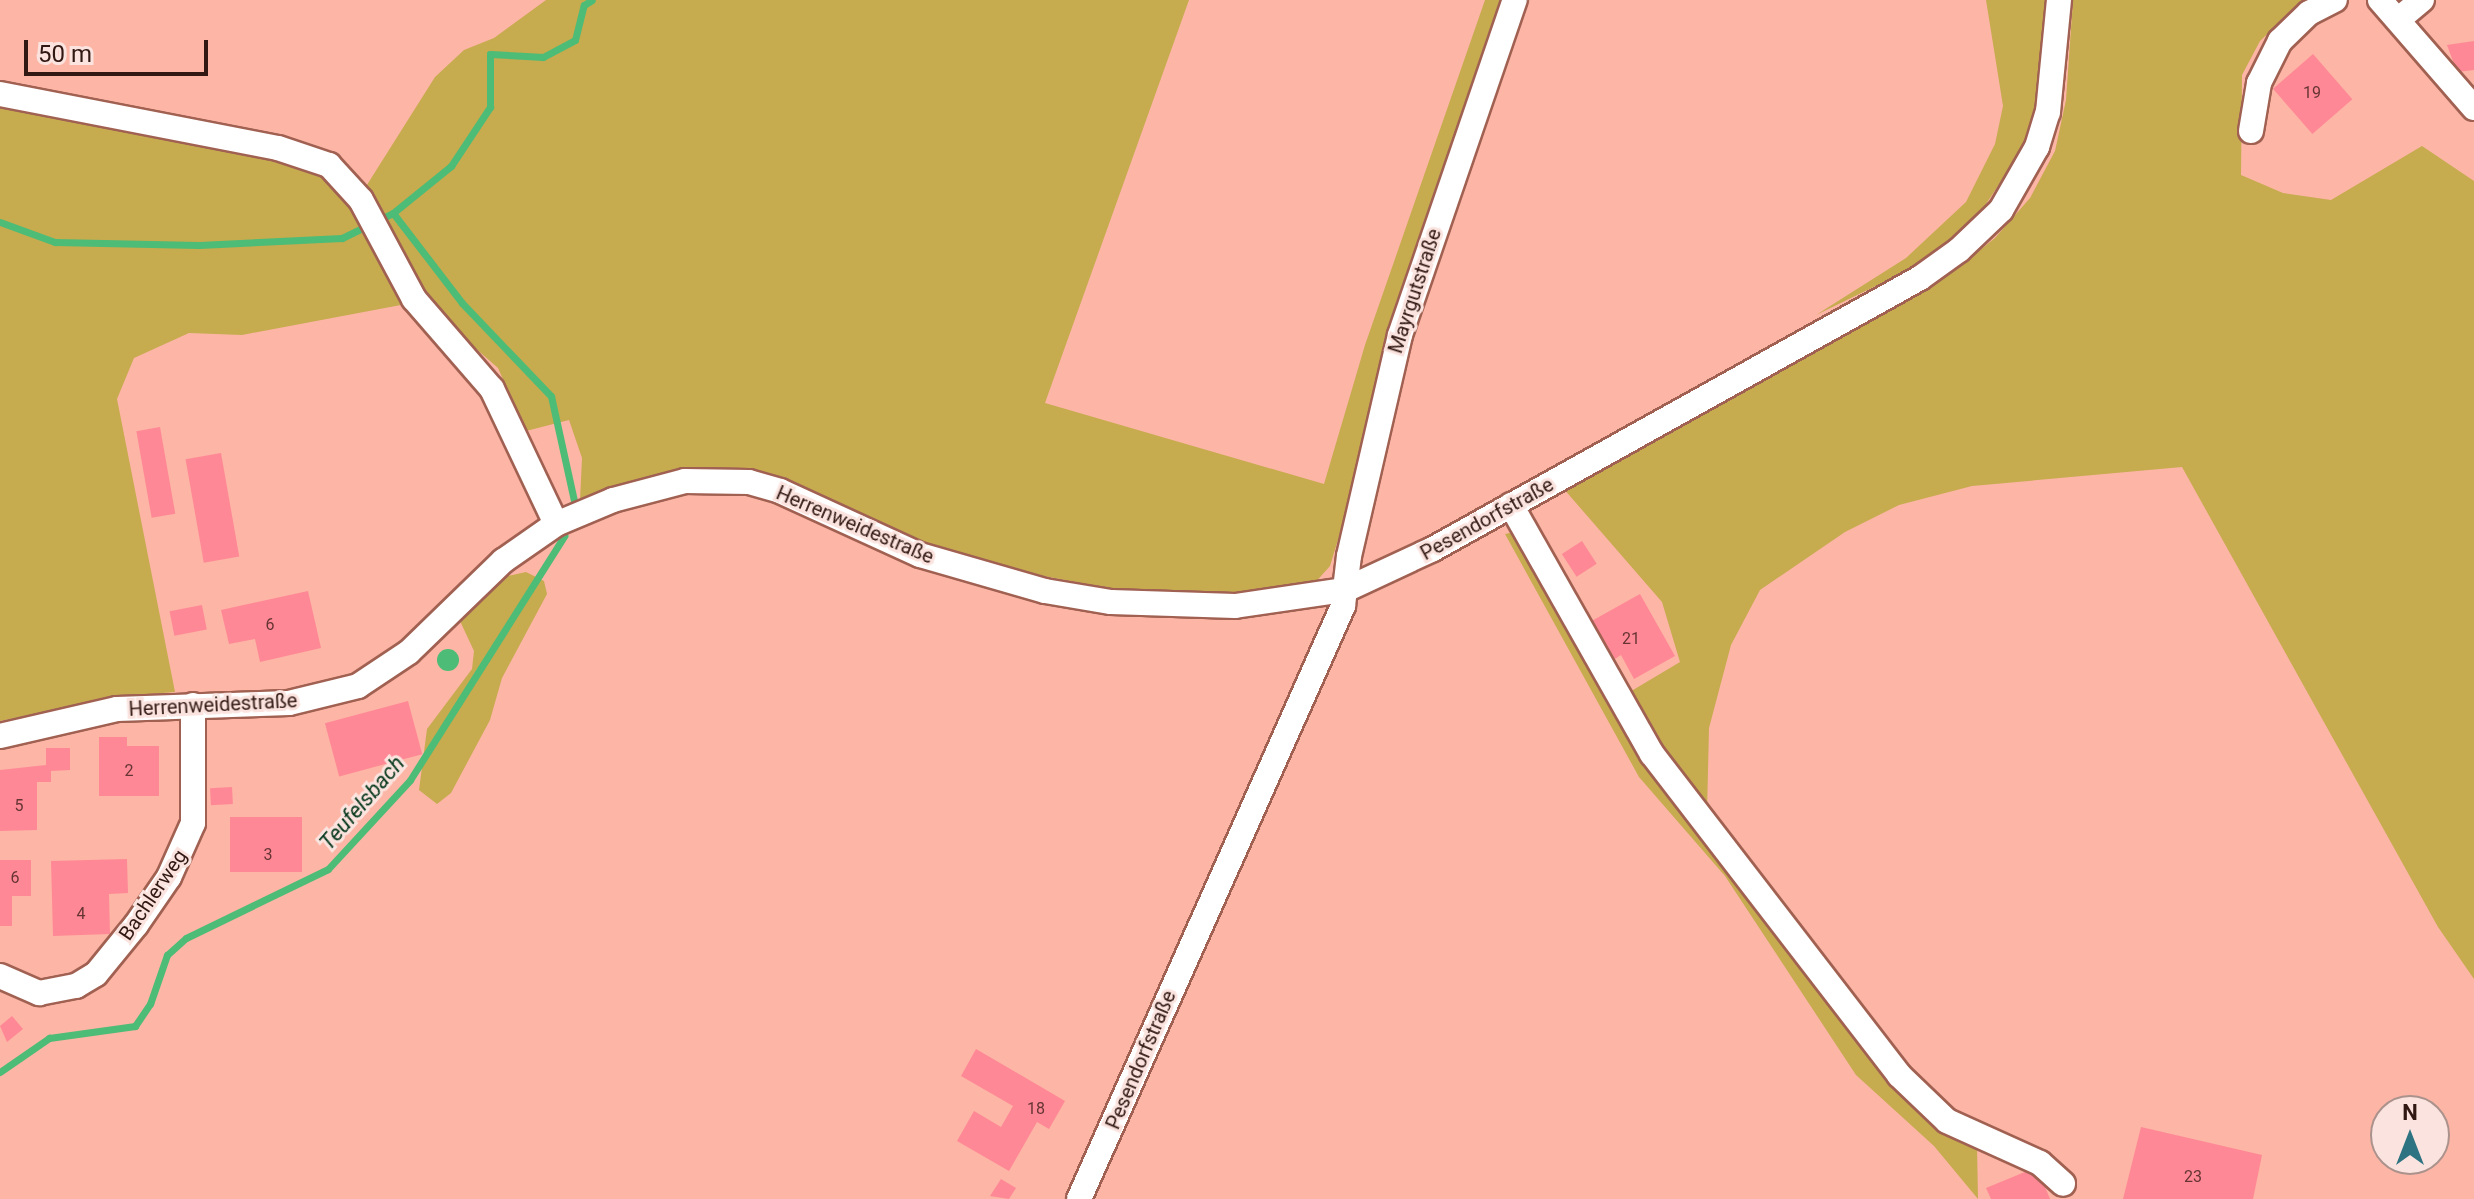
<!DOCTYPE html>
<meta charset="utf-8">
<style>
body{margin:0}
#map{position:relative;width:2474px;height:1199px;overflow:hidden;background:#fdb5a5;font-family:Roboto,sans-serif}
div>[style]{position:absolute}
.green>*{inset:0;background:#c6ab4f}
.water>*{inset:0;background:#4cbc77}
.round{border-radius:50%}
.stream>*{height:7px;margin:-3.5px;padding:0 3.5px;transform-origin:3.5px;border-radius:3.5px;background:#4cbc77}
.building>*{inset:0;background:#ff8896;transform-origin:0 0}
.roads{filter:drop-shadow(2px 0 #a16152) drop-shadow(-2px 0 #a16152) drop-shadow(0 2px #a16152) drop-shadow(0 -2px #a16152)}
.minor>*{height:24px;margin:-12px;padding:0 12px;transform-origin:12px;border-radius:12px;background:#fff}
span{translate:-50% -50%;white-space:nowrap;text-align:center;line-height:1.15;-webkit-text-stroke:6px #fbe4df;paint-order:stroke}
.number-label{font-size:16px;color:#653433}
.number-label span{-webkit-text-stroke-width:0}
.street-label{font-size:20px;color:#321812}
.water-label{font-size:22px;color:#06371c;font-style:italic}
.north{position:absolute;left:2370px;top:1095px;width:80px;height:80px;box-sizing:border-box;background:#fbe4df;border:2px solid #ab928d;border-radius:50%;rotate:0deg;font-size:22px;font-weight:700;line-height:32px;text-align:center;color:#321812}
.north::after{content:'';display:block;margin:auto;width:28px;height:36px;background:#2d7381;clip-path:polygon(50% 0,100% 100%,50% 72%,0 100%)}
.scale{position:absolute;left:24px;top:40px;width:184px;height:36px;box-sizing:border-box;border:4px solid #321812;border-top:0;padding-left:10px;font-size:24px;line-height:28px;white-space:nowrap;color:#321812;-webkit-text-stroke:6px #fbe4df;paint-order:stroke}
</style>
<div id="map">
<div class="green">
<div style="clip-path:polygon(546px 0,1189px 0,1045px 403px,1324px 484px,1365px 345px,1485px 0,1502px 0,1330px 566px,1313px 585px,1284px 593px,1142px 594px,988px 566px,724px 470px,685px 469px,580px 501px,582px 458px,569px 420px,526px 431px,498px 368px,431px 309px,365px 188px,435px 77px,464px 50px,494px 38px)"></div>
<div style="clip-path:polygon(1986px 0,2048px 0,2038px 102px,2028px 141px,1982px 210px,1925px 262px,1816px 315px,1906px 258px,1966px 202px,1995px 144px,2003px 106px)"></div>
<div style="clip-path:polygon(2073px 0,2303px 0,2260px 41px,2242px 75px,2241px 175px,2283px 193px,2331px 200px,2422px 146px,2474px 181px,2474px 979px,2438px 927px,2182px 467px,1972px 486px,1899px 505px,1845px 532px,1760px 590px,1731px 645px,1709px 728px,1707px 812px,1886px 1048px,1977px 1145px,1978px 1199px,1934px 1146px,1856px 1075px,1725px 876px,1639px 777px,1505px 534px,1535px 528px,1623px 696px,1680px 662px,1662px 602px,1563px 488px,1852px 331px,1950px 274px,1995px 238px,2030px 198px,2055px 151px,2066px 100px)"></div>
<div style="clip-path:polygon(0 102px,308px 162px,343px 188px,406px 304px,242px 335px,189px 333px,134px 358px,117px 399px,175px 692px,125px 696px,0 721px)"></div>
<div style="clip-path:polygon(526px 572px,544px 581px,547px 594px,502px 678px,490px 720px,451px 793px,437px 804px,419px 790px,427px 729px,472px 669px,474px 651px,460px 621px,468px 599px,489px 580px)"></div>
</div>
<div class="water">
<div class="round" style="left:437px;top:649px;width:22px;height:22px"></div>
</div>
<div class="stream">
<div style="left:393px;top:213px;width:113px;rotate:52.5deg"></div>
<div style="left:462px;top:303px;width:129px;rotate:46.3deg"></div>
<div style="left:551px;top:396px;width:107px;rotate:77.6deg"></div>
<div style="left:0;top:222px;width:59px;rotate:20deg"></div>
<div style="left:55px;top:242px;width:144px;rotate:1.2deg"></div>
<div style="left:199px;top:245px;width:143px;rotate:-2.8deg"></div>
<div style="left:342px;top:238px;width:57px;rotate:-26.1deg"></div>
<div style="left:393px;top:213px;width:75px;rotate:-39deg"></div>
<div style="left:451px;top:166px;width:71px;rotate:-56.5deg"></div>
<div style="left:490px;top:107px;width:53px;rotate:-90deg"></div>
<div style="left:490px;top:54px;width:53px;rotate:3.2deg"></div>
<div style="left:543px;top:57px;width:36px;rotate:-28deg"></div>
<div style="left:575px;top:40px;width:36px;rotate:-76deg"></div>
<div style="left:584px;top:5px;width:9px;rotate:-32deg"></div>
<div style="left:0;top:1072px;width:60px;rotate:-34.8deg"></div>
<div style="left:49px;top:1038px;width:87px;rotate:-7.9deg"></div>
<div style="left:135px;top:1026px;width:27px;rotate:-56deg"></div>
<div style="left:150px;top:1004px;width:52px;rotate:-70.9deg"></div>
<div style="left:167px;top:955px;width:25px;rotate:-42deg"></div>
<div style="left:186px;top:938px;width:158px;rotate:-25.9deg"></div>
<div style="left:328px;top:869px;width:121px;rotate:-47.3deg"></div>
<div style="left:410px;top:780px;width:289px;rotate:-57.7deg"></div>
</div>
<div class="building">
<div style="clip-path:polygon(2474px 41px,2474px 70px,2457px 72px,2447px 45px)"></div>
<div style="left:2313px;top:54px;width:60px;height:53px;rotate:49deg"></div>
<div style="left:160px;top:427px;width:88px;height:24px;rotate:80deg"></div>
<div style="left:221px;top:453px;width:105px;height:36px;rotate:80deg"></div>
<div style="left:1582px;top:541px;width:27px;height:24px;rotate:57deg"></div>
<div style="clip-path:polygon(308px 591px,321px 648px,260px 662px,255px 639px,229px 644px,221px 610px)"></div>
<div style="clip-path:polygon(1640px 594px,1675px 656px,1634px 679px,1621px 655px,1610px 662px,1588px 623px)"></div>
<div style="left:202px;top:605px;width:25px;height:33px;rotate:79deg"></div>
<div style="left:408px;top:701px;width:55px;height:86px;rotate:75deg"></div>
<div style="clip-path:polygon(99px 737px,127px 737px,127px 746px,159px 746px,159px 796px,99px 796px)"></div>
<div style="clip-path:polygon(46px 748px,70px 748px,70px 770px,51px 771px,51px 782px,37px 782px,37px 830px,0 831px,0 770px,46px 765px)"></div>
<div style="left:232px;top:787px;width:17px;height:22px;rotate:87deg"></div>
<div style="left:230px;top:817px;width:72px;height:55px"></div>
<div style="clip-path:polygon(127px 859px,128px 893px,109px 894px,110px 934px,53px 936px,51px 861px)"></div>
<div style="clip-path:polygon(0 860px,31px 860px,31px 896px,12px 896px,12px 926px,0 926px)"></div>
<div style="clip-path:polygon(12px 1016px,23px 1029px,7px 1042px,0 1026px)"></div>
<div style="clip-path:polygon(976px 1049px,1065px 1101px,1049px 1129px,1037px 1122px,1009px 1171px,957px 1141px,974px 1111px,1001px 1127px,1013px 1106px,961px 1076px)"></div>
<div style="clip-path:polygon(2141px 1127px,2262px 1155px,2253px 1199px,2123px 1199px)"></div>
<div style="clip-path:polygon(2037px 1167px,2050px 1199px,1991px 1199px,1986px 1188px)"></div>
<div style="clip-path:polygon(1001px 1179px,1016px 1188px,1009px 1199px,990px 1196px)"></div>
</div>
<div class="roads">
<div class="minor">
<div style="left:2380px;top:0;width:143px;rotate:49deg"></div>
<div style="left:2399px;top:19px;width:30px;rotate:-40deg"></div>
<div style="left:0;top:94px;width:283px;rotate:11deg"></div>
<div style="left:278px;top:148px;width:54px;rotate:18.4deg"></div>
<div style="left:329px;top:165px;width:47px;rotate:47.6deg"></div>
<div style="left:361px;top:200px;width:112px;rotate:61.8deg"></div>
<div style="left:414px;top:299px;width:119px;rotate:49.1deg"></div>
<div style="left:492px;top:389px;width:149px;rotate:64.6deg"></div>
<div style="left:2251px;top:131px;width:49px;rotate:-80.5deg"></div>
<div style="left:2259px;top:83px;width:47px;rotate:-63.4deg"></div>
<div style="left:2280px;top:41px;width:40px;rotate:-44deg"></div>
<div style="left:2309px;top:13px;width:29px;rotate:-27deg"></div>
<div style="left:1511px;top:505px;width:286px;rotate:60.5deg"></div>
<div style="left:1652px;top:754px;width:405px;rotate:52.4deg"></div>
<div style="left:1899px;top:1075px;width:66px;rotate:43.8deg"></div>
<div style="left:1947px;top:1121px;width:102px;rotate:24.3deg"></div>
<div style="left:2040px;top:1163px;width:31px;rotate:42deg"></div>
<div style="left:0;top:736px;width:120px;rotate:-13deg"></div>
<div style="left:117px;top:709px;width:172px;rotate:-2deg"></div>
<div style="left:289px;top:703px;width:71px;rotate:-13.8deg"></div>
<div style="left:358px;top:686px;width:61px;rotate:-33.7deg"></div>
<div style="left:409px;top:652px;width:131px;rotate:-44.1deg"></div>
<div style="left:503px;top:561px;width:65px;rotate:-34.9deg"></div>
<div style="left:556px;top:524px;width:62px;rotate:-22.8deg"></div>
<div style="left:613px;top:500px;width:74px;rotate:-14.8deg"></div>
<div style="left:685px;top:481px;width:64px;rotate:0.9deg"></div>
<div style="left:749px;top:482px;width:32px;rotate:16deg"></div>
<div style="left:780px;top:491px;width:154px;rotate:24.6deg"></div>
<div style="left:920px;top:555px;width:130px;rotate:16.1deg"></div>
<div style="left:1045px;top:591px;width:67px;rotate:9.5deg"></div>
<div style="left:1111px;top:602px;width:124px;rotate:1.8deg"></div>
<div style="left:1235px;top:606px;width:111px;rotate:-8.3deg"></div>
<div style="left:1345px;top:590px;width:97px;rotate:-25deg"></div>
<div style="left:1433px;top:549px;width:557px;rotate:-29.09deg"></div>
<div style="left:1920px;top:278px;width:48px;rotate:-35.7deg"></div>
<div style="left:1959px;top:250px;width:58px;rotate:-43.6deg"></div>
<div style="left:2001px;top:210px;width:73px;rotate:-60.3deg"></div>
<div style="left:2037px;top:147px;width:37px;rotate:-73deg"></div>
<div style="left:2048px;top:112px;width:113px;rotate:-84.4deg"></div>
<div style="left:0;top:976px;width:43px;rotate:23.6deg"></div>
<div style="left:39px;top:993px;width:38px;rotate:-11deg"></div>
<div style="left:76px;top:986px;width:23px;rotate:-31deg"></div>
<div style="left:96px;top:974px;width:63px;rotate:-50.8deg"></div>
<div style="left:136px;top:925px;width:58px;rotate:-55.5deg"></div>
<div style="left:169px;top:877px;width:59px;rotate:-66deg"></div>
<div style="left:193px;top:823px;width:118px;rotate:-90deg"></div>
<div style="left:1079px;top:1199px;width:649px;rotate:-66deg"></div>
<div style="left:1343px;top:606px;width:50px;rotate:-83.2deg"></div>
<div style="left:1349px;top:556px;width:227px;rotate:-77deg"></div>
<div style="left:1400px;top:335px;width:354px;rotate:-71.1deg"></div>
</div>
</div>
<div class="number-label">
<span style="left:2312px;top:93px">19</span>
<span style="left:270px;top:625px">6</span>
<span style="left:1631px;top:639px">21</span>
<span style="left:129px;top:771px">2</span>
<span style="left:19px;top:806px">5</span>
<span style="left:268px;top:855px">3</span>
<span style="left:15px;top:878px">6</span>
<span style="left:81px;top:914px">4</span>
<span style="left:1036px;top:1109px">18</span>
<span style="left:2193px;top:1177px">23</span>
</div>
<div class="street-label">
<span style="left:1415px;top:291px;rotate:-72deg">Mayrgutstraße</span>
<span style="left:1487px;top:519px;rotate:-29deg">Pesendorfstraße</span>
<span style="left:855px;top:525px;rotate:23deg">Herrenweidestraße</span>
<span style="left:213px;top:705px;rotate:-3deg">Herrenweidestraße</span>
<span style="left:153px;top:895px;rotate:-56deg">Bachlerweg</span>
<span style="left:1141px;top:1060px;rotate:-67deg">Pesendorfstraße</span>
</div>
<div class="water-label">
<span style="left:362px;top:803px;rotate:-49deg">Teufelsbach</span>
</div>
<div class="north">N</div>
<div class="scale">50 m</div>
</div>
